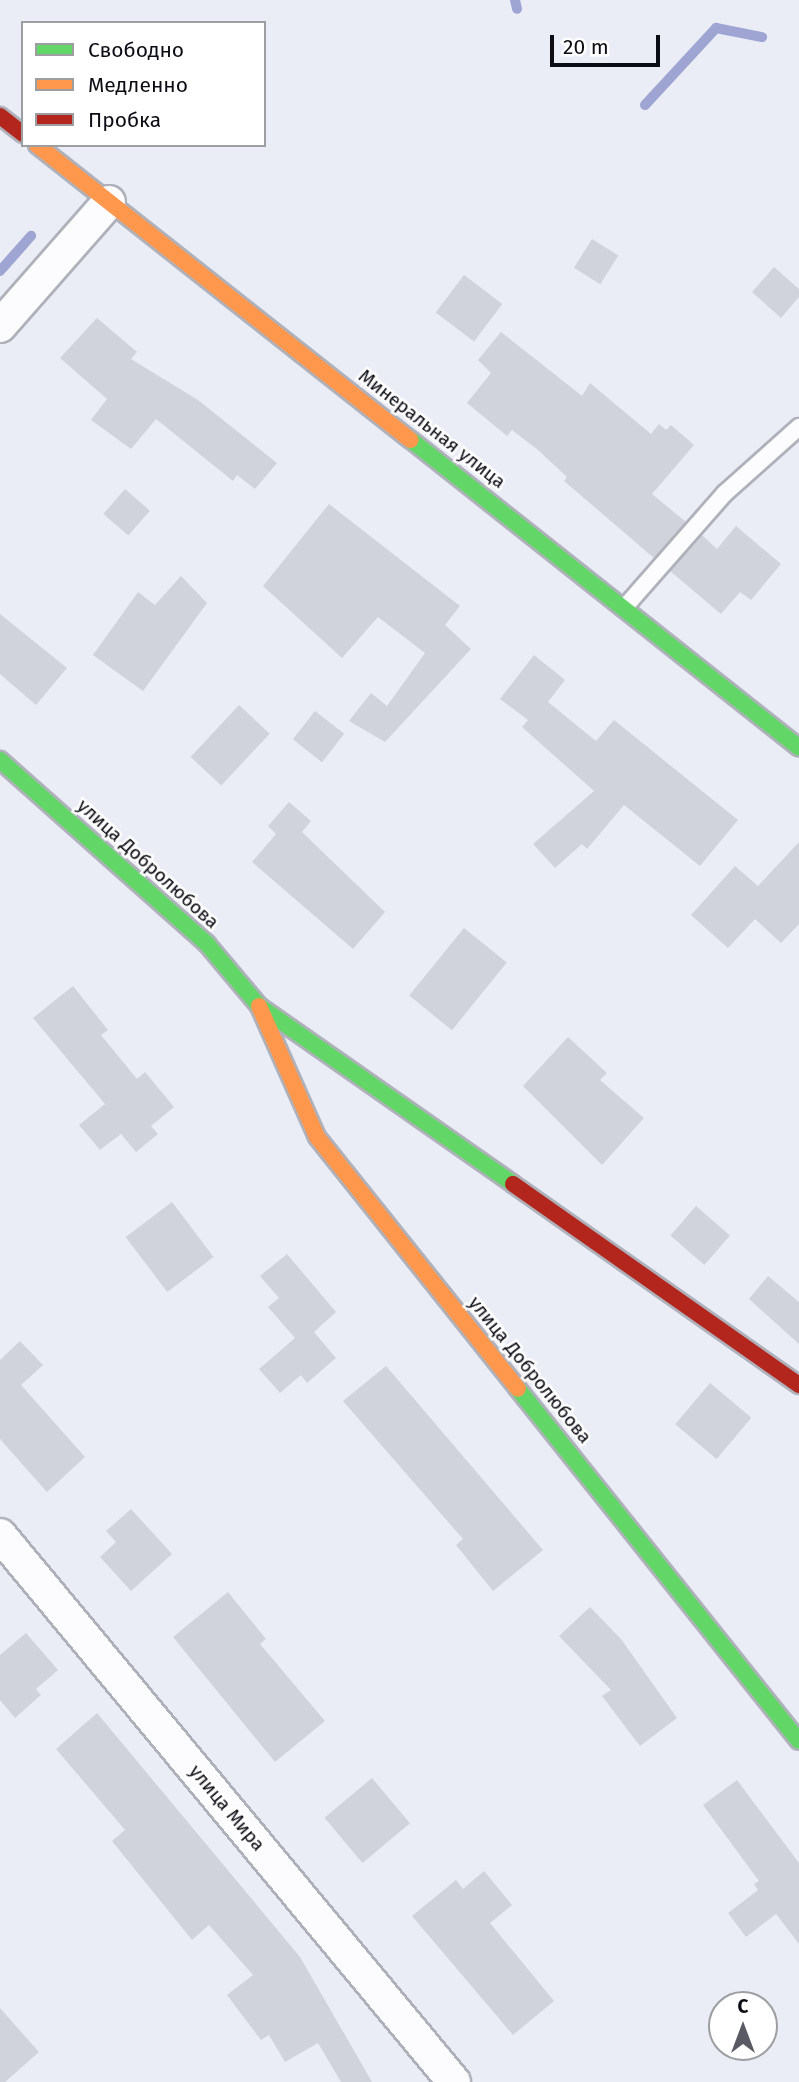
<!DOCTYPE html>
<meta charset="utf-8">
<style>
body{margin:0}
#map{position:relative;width:799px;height:2082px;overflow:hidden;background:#eaecf6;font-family:"Fira Sans",sans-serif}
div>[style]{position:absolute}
.stream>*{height:10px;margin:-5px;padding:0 5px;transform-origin:5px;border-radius:5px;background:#9ea5d2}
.building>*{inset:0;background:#d1d3dc;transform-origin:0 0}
.roads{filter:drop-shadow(2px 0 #afb1ba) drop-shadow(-2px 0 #afb1ba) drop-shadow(0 2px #afb1ba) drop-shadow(0 -2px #afb1ba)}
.lane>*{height:16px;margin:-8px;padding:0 8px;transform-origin:8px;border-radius:8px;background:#fcfcfe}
.street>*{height:32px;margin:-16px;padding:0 16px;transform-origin:16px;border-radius:16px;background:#fcfcfe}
.fast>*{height:16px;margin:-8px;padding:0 8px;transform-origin:8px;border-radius:8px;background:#63d668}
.slow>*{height:16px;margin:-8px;padding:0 8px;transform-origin:8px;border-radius:8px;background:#ff974d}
.jam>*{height:16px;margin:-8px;padding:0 8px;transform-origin:8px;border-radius:8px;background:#b3261e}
span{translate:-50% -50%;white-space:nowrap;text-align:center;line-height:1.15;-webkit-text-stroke:5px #fff;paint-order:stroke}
.street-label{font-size:19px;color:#0b0c14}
.legend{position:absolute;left:21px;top:21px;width:245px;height:126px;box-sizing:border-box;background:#fff;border:2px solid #9d9ea1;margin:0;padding:9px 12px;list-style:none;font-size:21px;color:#0b0c14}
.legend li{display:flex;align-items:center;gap:14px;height:35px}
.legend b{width:35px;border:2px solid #9d9ea1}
.north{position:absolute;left:708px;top:1991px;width:70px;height:70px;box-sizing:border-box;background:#fff;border:2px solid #9d9ea1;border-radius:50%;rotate:0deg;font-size:19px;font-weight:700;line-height:28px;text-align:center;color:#0b0c14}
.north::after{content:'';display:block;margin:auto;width:24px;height:32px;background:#595a63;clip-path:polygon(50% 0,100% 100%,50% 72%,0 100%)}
.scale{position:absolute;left:550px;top:35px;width:110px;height:32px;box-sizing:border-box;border:4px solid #0b0c14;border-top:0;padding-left:9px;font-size:21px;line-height:24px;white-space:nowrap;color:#0b0c14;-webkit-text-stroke:5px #fff;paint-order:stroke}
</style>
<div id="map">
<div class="stream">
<div style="left:515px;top:0;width:9px;rotate:77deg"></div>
<div style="left:645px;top:105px;width:105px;rotate:-47.3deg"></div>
<div style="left:716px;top:28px;width:47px;rotate:11.1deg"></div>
<div style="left:0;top:271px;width:47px;rotate:-48.5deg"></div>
</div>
<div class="building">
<div style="left:592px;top:239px;width:31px;height:34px;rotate:32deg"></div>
<div style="clip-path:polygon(774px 267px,799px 289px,799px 297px,781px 318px,752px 292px)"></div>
<div style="left:464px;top:275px;width:48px;height:47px;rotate:37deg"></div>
<div style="clip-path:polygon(97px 318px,137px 352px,131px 359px,198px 400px,277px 463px,255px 489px,237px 475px,233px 481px,156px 419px,131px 449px,91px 420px,107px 399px,60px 358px)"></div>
<div style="clip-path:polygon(501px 332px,582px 396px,590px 383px,651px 434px,659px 424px,666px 430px,671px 425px,694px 445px,652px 494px,686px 522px,654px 558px,564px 481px,567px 477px,538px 450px,512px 430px,507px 436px,467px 403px,491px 373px,478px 360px)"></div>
<div style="left:125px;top:489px;width:33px;height:33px;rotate:41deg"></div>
<div style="clip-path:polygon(329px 504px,460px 606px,445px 625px,471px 649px,385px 742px,349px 721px,371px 693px,387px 706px,425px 653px,378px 617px,342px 658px,263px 586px)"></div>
<div style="clip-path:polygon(736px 526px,781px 564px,751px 600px,740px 592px,721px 614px,670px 571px,702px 535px,717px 549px)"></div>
<div style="clip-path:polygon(181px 576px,207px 603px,143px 691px,93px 655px,138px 592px,155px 605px)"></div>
<div style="clip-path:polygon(0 614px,67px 668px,36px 705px,0 674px)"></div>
<div style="clip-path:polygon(534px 655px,565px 680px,548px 702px,596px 741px,614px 720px,738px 820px,700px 866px,624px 805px,587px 849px,582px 844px,555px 868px,533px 844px,594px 791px,522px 727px,528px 720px,500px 699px)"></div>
<div style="left:239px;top:705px;width:42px;height:71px;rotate:43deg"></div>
<div style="left:315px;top:711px;width:37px;height:36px;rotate:38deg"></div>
<div style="clip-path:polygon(289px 802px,311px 821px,302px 832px,385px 912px,353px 949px,252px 862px,276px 834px,268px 826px)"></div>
<div style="clip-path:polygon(799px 842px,799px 924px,781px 943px,755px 919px,728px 948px,691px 915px,735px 866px,758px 886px)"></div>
<div style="left:464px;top:928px;width:55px;height:87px;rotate:39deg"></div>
<div style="clip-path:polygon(73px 986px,108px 1030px,101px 1035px,137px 1079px,145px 1072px,174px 1107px,151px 1126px,158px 1134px,136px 1152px,121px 1134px,100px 1150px,79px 1125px,105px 1104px,33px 1018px)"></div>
<div style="clip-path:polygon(568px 1037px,607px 1073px,600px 1080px,644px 1118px,602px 1165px,523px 1086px)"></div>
<div style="left:172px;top:1202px;width:69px;height:58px;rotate:53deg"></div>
<div style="left:696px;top:1206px;width:45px;height:39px;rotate:41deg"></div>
<div style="clip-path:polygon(287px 1254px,336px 1312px,314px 1332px,336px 1358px,307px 1383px,301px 1375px,280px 1393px,259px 1369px,295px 1338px,268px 1307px,279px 1298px,260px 1276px)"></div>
<div style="clip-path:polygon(768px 1276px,799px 1302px,799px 1344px,749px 1299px)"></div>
<div style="clip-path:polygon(20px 1341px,43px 1365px,21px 1385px,85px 1457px,47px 1492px,0 1439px,0 1360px)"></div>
<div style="clip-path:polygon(386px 1366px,543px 1550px,493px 1591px,456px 1545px,463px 1539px,343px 1401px)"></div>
<div style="left:710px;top:1383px;width:54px;height:54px;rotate:40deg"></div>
<div style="clip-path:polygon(131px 1509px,172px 1554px,131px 1591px,100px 1557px,116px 1542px,106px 1531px)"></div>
<div style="clip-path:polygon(228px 1592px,266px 1639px,260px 1644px,325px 1721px,275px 1762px,173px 1637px)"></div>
<div style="clip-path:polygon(590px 1607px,621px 1639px,677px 1718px,640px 1746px,602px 1696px,611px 1690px,559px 1636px)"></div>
<div style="clip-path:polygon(26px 1633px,58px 1670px,36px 1689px,41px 1695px,15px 1718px,0 1700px,0 1655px)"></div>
<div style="clip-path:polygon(97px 1713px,300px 1957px,372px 2082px,341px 2082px,318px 2043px,285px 2062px,269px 2035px,261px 2040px,227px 1995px,253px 1975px,209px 1925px,192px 1940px,112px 1841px,125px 1830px,56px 1749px)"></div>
<div style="left:372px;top:1778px;width:59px;height:62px;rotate:50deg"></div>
<div style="clip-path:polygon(737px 1780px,799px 1863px,799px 1944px,776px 1914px,746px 1937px,728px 1913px,758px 1890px,754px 1884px,759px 1881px,703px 1805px)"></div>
<div style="clip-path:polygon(484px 1871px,512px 1905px,490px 1923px,554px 2001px,513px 2035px,412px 1916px,456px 1880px,463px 1889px)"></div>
<div style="clip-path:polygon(0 2008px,39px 2052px,5px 2082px,0 2082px)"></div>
</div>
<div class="roads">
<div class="lane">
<div style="left:624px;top:608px;width:152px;rotate:-48.7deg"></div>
<div style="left:724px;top:494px;width:101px;rotate:-41.8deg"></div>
</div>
<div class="street">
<div style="left:0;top:326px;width:165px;rotate:-48.7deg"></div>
<div style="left:0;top:1535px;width:711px;rotate:50.31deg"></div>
</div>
<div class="fast">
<div style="left:411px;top:440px;width:495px;rotate:38.4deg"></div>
<div style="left:0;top:760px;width:277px;rotate:41.6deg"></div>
<div style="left:207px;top:944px;width:81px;rotate:50deg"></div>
<div style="left:259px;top:1006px;width:310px;rotate:35deg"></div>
<div style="left:518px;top:1389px;width:450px;rotate:51.4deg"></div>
</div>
<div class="slow">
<div style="left:37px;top:145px;width:476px;rotate:38.3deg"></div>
<div style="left:259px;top:1006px;width:143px;rotate:66.1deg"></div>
<div style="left:317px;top:1137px;width:322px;rotate:51.4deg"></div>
</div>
<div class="jam">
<div style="left:0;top:116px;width:29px;rotate:38deg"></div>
<div style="left:513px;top:1184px;width:350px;rotate:35.1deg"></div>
</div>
</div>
<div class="street-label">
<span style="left:432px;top:429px;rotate:38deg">Минеральная улица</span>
<span style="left:148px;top:864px;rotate:42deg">улица Добролюбова</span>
<span style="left:530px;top:1370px;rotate:51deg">улица Добролюбова</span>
<span style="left:227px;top:1808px;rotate:50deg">улица Мира</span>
</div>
<ul class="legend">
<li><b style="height:9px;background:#63d668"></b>Свободно</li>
<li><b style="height:9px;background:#ff974d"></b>Медленно</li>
<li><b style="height:9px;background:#b3261e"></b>Пробка</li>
</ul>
<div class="north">С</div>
<div class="scale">20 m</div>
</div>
